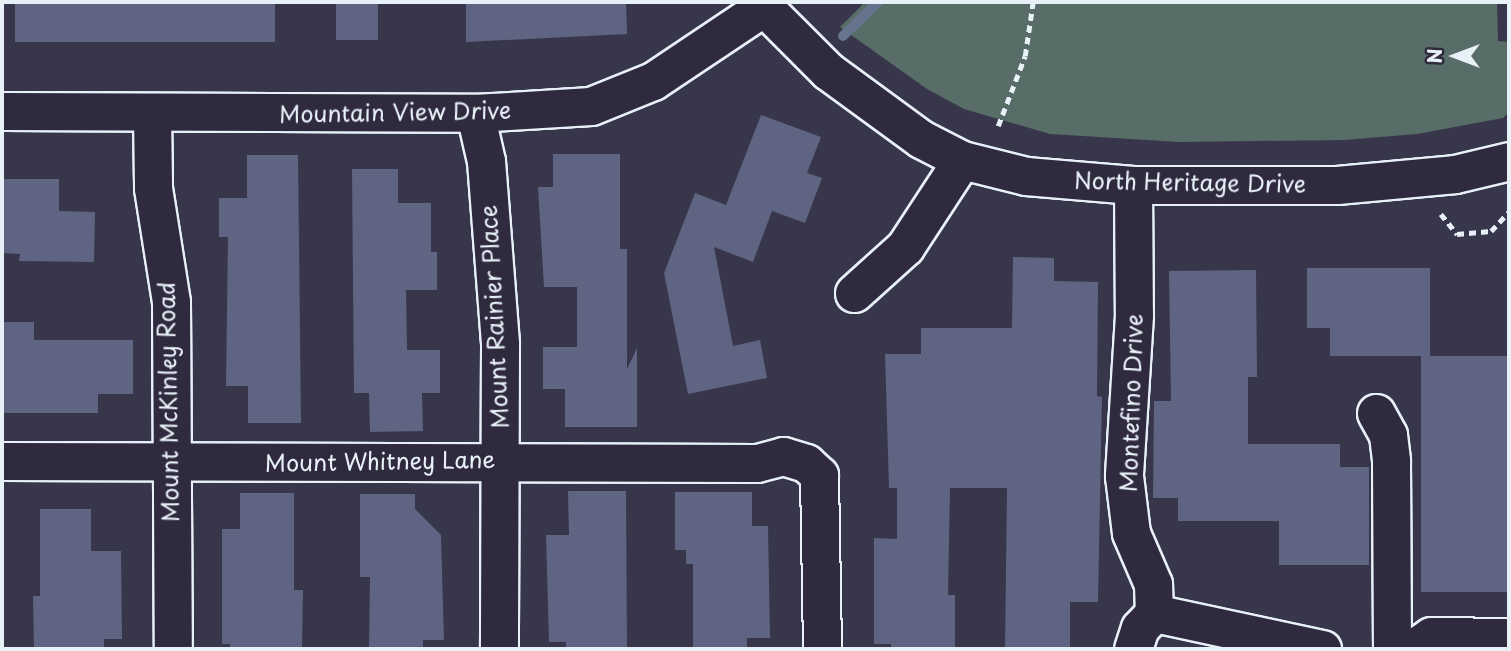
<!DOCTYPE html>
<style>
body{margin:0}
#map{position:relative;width:1511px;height:651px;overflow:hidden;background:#38364b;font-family:"Playpen Sans",sans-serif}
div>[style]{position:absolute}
.green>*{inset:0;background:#586d67}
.stream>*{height:10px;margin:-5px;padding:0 5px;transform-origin:5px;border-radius:5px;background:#66758d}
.building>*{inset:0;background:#5e6481;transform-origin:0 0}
.path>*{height:4.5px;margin-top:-2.25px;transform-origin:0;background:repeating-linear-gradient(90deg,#e8f1f8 0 7px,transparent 0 12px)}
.roads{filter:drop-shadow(2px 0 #e8f1f8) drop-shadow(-2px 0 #e8f1f8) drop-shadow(0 2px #e8f1f8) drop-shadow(0 -2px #e8f1f8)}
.minor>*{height:37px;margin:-18.5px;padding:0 18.5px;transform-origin:18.5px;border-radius:18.5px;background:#2f2a3d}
span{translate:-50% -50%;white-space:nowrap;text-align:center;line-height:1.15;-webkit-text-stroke:5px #2f2a3d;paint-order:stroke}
.street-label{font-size:23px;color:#e8f1f8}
.frame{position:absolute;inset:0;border:4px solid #e8f1f8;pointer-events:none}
.north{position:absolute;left:1420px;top:21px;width:70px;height:70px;-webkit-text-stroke:5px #2f2a3d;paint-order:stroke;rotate:270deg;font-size:19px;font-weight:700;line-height:28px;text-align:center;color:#e8f1f8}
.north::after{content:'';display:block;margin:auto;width:24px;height:32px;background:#e8f1f8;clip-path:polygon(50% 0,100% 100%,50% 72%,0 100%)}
</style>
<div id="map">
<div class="green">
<div style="clip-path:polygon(865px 2px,1497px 2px,1498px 41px,1509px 42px,1509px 112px,1503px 118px,1417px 134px,1344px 140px,1179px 142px,1050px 134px,964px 109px,927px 89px,840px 27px)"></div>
</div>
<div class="stream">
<div style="left:843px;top:36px;width:49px;rotate:-44.2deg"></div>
</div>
<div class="building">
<div style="left:15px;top:2px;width:260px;height:40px"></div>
<div style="left:336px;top:2px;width:42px;height:38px"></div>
<div style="clip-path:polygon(466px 2px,626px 2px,627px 34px,466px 42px)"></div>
<div style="clip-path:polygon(761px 115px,821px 137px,807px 173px,822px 178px,805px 223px,772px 211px,753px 262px,714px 247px,733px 346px,760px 340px,767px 378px,688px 394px,664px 273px,695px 193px,726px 205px)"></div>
<div style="clip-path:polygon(553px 154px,620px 154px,620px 249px,627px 249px,627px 369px,637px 348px,637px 427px,565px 427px,565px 389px,543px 389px,543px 347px,577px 347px,577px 287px,544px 287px,538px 187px,553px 187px)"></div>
<div style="clip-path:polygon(247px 155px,298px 155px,301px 423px,248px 423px,248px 386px,226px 386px,228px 237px,219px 237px,219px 198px,247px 198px)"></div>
<div style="clip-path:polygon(352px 169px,398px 169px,398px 203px,431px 203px,431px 252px,437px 252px,437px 290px,406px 290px,407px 350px,440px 350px,440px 393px,422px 393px,423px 431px,370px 432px,369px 393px,354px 393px)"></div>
<div style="clip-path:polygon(2px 179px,59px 179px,59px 211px,95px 212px,94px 262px,19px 261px,20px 254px,2px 253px)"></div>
<div style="clip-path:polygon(1013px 257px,1054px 258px,1054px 281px,1098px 282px,1097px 396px,1102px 397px,1098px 602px,1070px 602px,1070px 649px,1005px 649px,1007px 488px,950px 488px,948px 595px,955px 595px,955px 649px,891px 649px,891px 644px,874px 644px,874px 538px,897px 539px,897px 488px,889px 488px,885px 354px,921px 354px,921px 328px,1012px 328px)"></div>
<div style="clip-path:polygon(1307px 268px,1430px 268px,1430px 356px,1509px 356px,1509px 592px,1421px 592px,1421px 356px,1330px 356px,1330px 328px,1307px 328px)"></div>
<div style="clip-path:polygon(1256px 270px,1257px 377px,1248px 377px,1248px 444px,1340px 444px,1340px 467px,1369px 467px,1369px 565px,1279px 565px,1279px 521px,1178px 521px,1178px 498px,1153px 498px,1154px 401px,1171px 401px,1169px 271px)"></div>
<div style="clip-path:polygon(2px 322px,34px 322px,34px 340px,133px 340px,133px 394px,98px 394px,98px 413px,2px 413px)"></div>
<div style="clip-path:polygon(568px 491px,626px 491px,627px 649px,566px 649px,566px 642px,549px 642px,546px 535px,569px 535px)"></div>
<div style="clip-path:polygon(675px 492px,752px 492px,752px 526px,768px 526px,770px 638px,747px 638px,747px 649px,693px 649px,693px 564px,686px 564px,686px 550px,675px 550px)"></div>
<div style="clip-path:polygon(240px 493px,294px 493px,294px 590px,303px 590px,302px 649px,230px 649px,230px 644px,222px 644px,222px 529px,240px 529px)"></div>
<div style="clip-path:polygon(360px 494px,415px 494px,415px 509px,441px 535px,444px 640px,423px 640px,423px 649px,369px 649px,370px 577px,360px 577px)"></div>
<div style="clip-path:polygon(40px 509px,91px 509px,91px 551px,121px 551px,122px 639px,104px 639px,104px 649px,34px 649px,33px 596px,40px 596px)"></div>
</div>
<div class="path">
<div style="left:998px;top:126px;width:75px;rotate:-68.9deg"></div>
<div style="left:1025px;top:56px;width:55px;rotate:-81.6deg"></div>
<div style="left:1441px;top:214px;width:26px;rotate:51deg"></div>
<div style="left:1457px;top:234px;width:34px;rotate:-5deg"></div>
<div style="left:1491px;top:231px;width:26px;rotate:-47deg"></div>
</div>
<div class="roads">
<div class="minor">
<div style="left:759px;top:2px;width:98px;rotate:45deg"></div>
<div style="left:828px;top:71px;width:115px;rotate:36.2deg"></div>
<div style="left:921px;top:139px;width:46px;rotate:27.1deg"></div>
<div style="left:962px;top:160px;width:66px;rotate:14deg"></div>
<div style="left:1026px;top:176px;width:107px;rotate:4.8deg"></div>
<div style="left:1133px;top:185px;width:204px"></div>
<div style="left:1337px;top:185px;width:119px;rotate:-5.3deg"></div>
<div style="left:1455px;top:174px;width:56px;rotate:-13.5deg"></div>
<div style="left:2px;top:111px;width:473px;rotate:0.2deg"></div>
<div style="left:475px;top:113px;width:116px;rotate:-3.5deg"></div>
<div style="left:591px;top:106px;width:67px;rotate:-22deg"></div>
<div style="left:653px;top:81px;width:131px;rotate:-33.8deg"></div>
<div style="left:152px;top:113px;width:75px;rotate:89.2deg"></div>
<div style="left:153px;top:188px;width:115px;rotate:81deg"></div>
<div style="left:171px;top:302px;width:347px;rotate:89.7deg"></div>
<div style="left:475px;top:113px;width:49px;rotate:77.1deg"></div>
<div style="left:486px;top:161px;width:184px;rotate:85.6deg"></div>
<div style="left:500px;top:344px;width:305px;rotate:90.2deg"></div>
<div style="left:1133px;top:185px;width:130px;rotate:89.6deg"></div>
<div style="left:1134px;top:315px;width:161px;rotate:93.6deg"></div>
<div style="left:1124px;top:476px;width:57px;rotate:83deg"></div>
<div style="left:1131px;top:533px;width:56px;rotate:66.7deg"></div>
<div style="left:1153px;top:584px;width:29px;rotate:88deg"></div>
<div style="left:1154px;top:613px;width:172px;rotate:12.1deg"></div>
<div style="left:854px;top:293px;width:69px;rotate:-42deg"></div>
<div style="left:905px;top:247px;width:104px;rotate:-56.8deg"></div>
<div style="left:1376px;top:413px;width:25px;rotate:61deg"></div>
<div style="left:1388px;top:435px;width:26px;rotate:83deg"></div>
<div style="left:1391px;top:461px;width:188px;rotate:89.7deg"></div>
<div style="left:2px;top:461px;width:755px;rotate:0.15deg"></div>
<div style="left:757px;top:463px;width:27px;rotate:-15deg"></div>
<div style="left:783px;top:456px;width:24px;rotate:17deg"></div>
<div style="left:806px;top:463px;width:18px;rotate:43deg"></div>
<div style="left:819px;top:475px;width:174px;rotate:89deg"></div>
<div style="left:1133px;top:649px;width:22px;rotate:-72deg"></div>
<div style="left:1140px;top:628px;width:21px;rotate:-47deg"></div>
<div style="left:1412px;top:649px;width:23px;rotate:-34deg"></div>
<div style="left:1431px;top:636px;width:78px;rotate:0.7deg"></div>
</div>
</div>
<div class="street-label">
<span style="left:395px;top:112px;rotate:-1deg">Mountain View Drive</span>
<span style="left:1190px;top:182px;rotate:1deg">North Heritage Drive</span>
<span style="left:494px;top:317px;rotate:-93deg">Mount Rainier Place</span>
<span style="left:168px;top:402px;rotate:-91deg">Mount McKinley Road</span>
<span style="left:1131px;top:403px;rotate:-88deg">Montefino Drive</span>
<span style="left:380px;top:461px;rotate:-1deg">Mount Whitney Lane</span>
</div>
<div class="frame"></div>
<div class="north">N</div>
</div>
